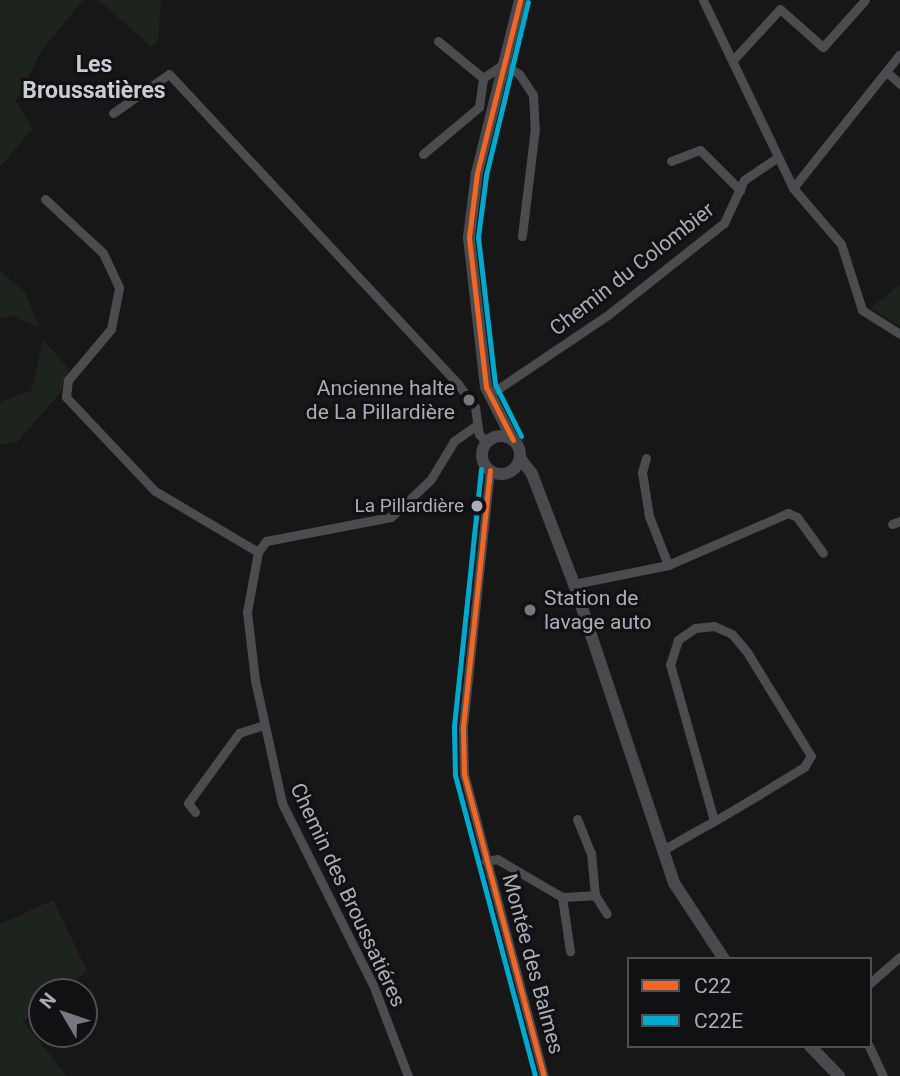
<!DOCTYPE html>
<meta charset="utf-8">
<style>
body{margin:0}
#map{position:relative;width:900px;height:1076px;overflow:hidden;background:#171717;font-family:Roboto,sans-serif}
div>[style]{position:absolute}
.green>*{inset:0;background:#1d241e}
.minor>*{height:9px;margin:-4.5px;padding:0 4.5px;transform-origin:4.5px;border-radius:4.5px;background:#4b4c50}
.secondary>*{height:12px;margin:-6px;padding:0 6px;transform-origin:6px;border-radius:6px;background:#4a4a4e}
.secondary>.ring{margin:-6px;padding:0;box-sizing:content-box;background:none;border:12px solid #4a4a4e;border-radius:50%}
.bus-1>*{height:5px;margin:-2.5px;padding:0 2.5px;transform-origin:2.5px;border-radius:2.5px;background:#f26522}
.bus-2>*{height:5px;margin:-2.5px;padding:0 2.5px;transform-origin:2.5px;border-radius:2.5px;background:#00a9ce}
.dots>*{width:19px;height:19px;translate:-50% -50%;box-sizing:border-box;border:4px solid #111113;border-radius:50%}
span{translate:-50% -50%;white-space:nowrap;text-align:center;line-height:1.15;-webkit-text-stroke:6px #111113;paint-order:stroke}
.bus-label{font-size:19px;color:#a8adb8}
.right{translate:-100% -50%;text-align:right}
.street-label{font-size:21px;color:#a8adb8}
.poi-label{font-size:21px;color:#a8adb8}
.left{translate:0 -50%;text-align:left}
.neighbourhood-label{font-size:23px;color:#c9ccd4;font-weight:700}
.legend{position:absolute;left:627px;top:957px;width:245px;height:91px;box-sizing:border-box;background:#111113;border:2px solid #4d4f55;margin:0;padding:9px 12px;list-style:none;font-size:21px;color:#a8adb8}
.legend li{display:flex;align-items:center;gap:14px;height:35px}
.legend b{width:35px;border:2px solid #4d4f55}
.north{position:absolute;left:28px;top:978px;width:70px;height:70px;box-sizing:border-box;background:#111113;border:2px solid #4d4f55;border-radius:50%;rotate:309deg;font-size:19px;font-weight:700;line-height:28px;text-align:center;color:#a8adb8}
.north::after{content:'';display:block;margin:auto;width:24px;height:32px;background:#757880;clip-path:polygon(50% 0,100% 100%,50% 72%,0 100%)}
</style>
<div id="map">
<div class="green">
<div style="clip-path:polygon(0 0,83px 0,41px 51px,16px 101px,32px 129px,0 167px)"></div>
<div style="clip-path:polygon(98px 0,161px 0,158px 41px,152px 47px)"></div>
<div style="clip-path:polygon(0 271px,25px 292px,39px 327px,11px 316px,0 318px)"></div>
<div style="clip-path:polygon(900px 284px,900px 326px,871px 308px)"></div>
<div style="clip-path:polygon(43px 340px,69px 369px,61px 392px,17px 442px,0 445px,0 402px,31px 391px)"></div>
<div style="clip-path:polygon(53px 900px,87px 971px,60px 992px,42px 992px,42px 1006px,23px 1021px,67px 1076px,0 1076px,0 924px)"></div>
</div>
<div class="minor">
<div style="left:703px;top:0;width:208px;rotate:64.4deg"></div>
<div style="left:793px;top:188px;width:74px;rotate:49.4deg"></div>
<div style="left:841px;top:244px;width:69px;rotate:72.3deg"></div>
<div style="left:862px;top:310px;width:45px;rotate:32.3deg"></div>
<div style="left:438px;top:41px;width:58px;rotate:39.4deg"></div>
<div style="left:733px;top:60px;width:69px;rotate:-47.3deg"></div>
<div style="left:780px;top:9px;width:57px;rotate:41.5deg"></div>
<div style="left:823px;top:47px;width:63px;rotate:-48.2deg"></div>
<div style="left:887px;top:72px;width:18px;rotate:43deg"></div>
<div style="left:113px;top:113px;width:68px;rotate:-34.9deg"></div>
<div style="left:169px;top:74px;width:424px;rotate:47deg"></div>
<div style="left:458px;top:384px;width:29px;rotate:54deg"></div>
<div style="left:475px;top:407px;width:27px;rotate:82deg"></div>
<div style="left:479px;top:434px;width:12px;rotate:48deg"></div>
<div style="left:423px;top:154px;width:73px;rotate:-40deg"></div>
<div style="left:479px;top:107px;width:29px;rotate:-82deg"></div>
<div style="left:483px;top:78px;width:25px;rotate:-34deg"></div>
<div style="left:504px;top:64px;width:18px;rotate:34deg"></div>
<div style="left:519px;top:74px;width:25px;rotate:56deg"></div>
<div style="left:533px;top:95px;width:33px;rotate:87deg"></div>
<div style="left:535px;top:128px;width:109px;rotate:96.9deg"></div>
<div style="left:671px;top:161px;width:31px;rotate:-21deg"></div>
<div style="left:700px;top:150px;width:57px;rotate:45deg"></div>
<div style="left:793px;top:188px;width:171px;rotate:-51.4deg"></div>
<div style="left:45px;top:199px;width:79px;rotate:43deg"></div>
<div style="left:103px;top:253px;width:38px;rotate:65deg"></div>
<div style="left:119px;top:288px;width:42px;rotate:101deg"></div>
<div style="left:111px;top:329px;width:67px;rotate:130.1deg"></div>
<div style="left:68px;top:380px;width:17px;rotate:97deg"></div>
<div style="left:66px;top:397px;width:129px;rotate:46.6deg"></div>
<div style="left:155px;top:491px;width:120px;rotate:30.6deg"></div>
<div style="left:489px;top:395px;width:145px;rotate:-34deg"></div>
<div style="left:609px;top:314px;width:147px;rotate:-38.4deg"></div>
<div style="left:724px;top:223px;width:47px;rotate:-65.1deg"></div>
<div style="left:744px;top:180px;width:41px;rotate:-34.1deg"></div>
<div style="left:646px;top:458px;width:15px;rotate:106deg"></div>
<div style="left:642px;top:472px;width:45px;rotate:81deg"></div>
<div style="left:649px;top:516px;width:53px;rotate:68.8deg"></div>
<div style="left:490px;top:470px;width:260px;rotate:96deg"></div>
<div style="left:463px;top:729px;width:45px;rotate:88.7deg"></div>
<div style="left:464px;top:774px;width:312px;rotate:75.2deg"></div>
<div style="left:892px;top:524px;width:9px;rotate:-21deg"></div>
<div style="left:574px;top:584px;width:96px;rotate:-11.4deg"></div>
<div style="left:668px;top:565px;width:131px;rotate:-23.4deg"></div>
<div style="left:788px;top:513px;width:10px;rotate:24deg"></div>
<div style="left:797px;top:517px;width:44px;rotate:54.2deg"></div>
<div style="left:195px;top:812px;width:11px;rotate:-128deg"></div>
<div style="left:188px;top:803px;width:87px;rotate:-53.9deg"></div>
<div style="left:239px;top:733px;width:25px;rotate:-18deg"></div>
<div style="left:577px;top:819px;width:37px;rotate:68deg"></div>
<div style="left:591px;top:853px;width:42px;rotate:84.6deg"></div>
<div style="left:663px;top:850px;width:8px;rotate:-30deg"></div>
<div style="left:670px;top:846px;width:22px;rotate:-30deg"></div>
<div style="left:689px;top:835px;width:39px;rotate:-29deg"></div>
<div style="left:723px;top:816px;width:43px;rotate:-30.7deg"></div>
<div style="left:760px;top:794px;width:52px;rotate:-31.5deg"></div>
<div style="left:804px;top:767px;width:13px;rotate:-58deg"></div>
<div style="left:811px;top:756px;width:122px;rotate:-121.6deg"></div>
<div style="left:747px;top:652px;width:23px;rotate:-130deg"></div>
<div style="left:732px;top:634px;width:20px;rotate:-156deg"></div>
<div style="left:714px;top:626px;width:19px;rotate:174deg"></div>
<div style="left:695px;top:628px;width:21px;rotate:145deg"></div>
<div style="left:678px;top:640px;width:25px;rotate:108deg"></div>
<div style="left:670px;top:664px;width:163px;rotate:74.3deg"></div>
<div style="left:486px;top:861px;width:11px;rotate:-10deg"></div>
<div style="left:497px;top:859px;width:75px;rotate:30.3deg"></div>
<div style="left:562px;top:897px;width:55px;rotate:81.6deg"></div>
<div style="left:562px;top:897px;width:33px;rotate:-3deg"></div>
<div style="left:595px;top:895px;width:22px;rotate:58deg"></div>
<div style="left:870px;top:983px;width:40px;rotate:-41deg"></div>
<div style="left:869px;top:1046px;width:33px;rotate:65deg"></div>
<div style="left:408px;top:1076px;width:97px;rotate:-111deg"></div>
<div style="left:373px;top:985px;width:203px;rotate:-116.6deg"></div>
<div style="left:282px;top:803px;width:126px;rotate:-102.4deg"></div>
<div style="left:255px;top:680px;width:68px;rotate:-96.7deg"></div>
<div style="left:247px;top:612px;width:61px;rotate:-79.6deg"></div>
<div style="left:258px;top:552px;width:14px;rotate:-54deg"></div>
<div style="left:266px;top:541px;width:127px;rotate:-10.9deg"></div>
<div style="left:391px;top:517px;width:55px;rotate:-43.5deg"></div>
<div style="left:431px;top:479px;width:44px;rotate:-58.8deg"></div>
<div style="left:454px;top:441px;width:28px;rotate:-35deg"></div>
</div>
<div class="secondary">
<div class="ring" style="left:482px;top:436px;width:26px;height:26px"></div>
<div style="left:513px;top:440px;width:59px;rotate:-117deg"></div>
<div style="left:486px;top:387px;width:151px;rotate:-96.5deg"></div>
<div style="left:469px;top:237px;width:64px;rotate:-82.9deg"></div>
<div style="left:477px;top:173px;width:178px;rotate:-76deg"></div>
<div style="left:520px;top:458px;width:20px;rotate:53deg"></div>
<div style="left:532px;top:474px;width:118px;rotate:69.1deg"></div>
<div style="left:574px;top:584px;width:315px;rotate:71.5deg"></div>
<div style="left:674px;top:883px;width:91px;rotate:56.7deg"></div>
<div style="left:810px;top:1046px;width:42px;rotate:46deg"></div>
</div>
<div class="bus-1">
<div style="left:513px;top:440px;width:59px;rotate:-117deg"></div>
<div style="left:486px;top:387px;width:151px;rotate:-96.5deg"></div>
<div style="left:469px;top:237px;width:64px;rotate:-82.9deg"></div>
<div style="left:477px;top:173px;width:178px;rotate:-76deg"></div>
<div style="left:490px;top:470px;width:260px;rotate:96deg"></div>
<div style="left:463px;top:729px;width:45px;rotate:88.7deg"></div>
<div style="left:464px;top:774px;width:312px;rotate:75.2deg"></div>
</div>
<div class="bus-2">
<div style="left:521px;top:436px;width:58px;rotate:-116.6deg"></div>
<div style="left:495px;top:384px;width:148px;rotate:-96.6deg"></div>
<div style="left:478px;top:237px;width:63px;rotate:-82.6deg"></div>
<div style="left:486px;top:175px;width:178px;rotate:-76.4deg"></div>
<div style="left:481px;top:469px;width:260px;rotate:96deg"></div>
<div style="left:454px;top:728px;width:47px;rotate:88.8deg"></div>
<div style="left:455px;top:775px;width:311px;rotate:75.1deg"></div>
</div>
<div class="dots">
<div style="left:469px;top:400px;background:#757880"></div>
<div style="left:477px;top:506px;background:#a8adb8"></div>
<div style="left:530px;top:610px;background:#757880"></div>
</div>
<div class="bus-label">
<span class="right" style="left:464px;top:506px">La Pillardière</span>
</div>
<div class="street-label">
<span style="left:632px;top:269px;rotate:-38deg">Chemin du Colombier</span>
<span style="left:348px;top:895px;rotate:65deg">Chemin des Broussatiéres</span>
<span style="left:533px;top:964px;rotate:75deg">Montée des Balmes</span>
</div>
<div class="poi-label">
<span class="right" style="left:455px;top:400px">Ancienne halte<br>de La Pillardière</span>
<span class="left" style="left:544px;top:610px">Station de<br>lavage auto</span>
</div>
<div class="neighbourhood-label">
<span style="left:94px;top:78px">Les<br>Broussatières</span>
</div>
<ul class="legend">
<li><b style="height:9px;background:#f26522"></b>C22</li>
<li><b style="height:9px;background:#00a9ce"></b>C22E</li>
</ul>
<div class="north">N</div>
</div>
